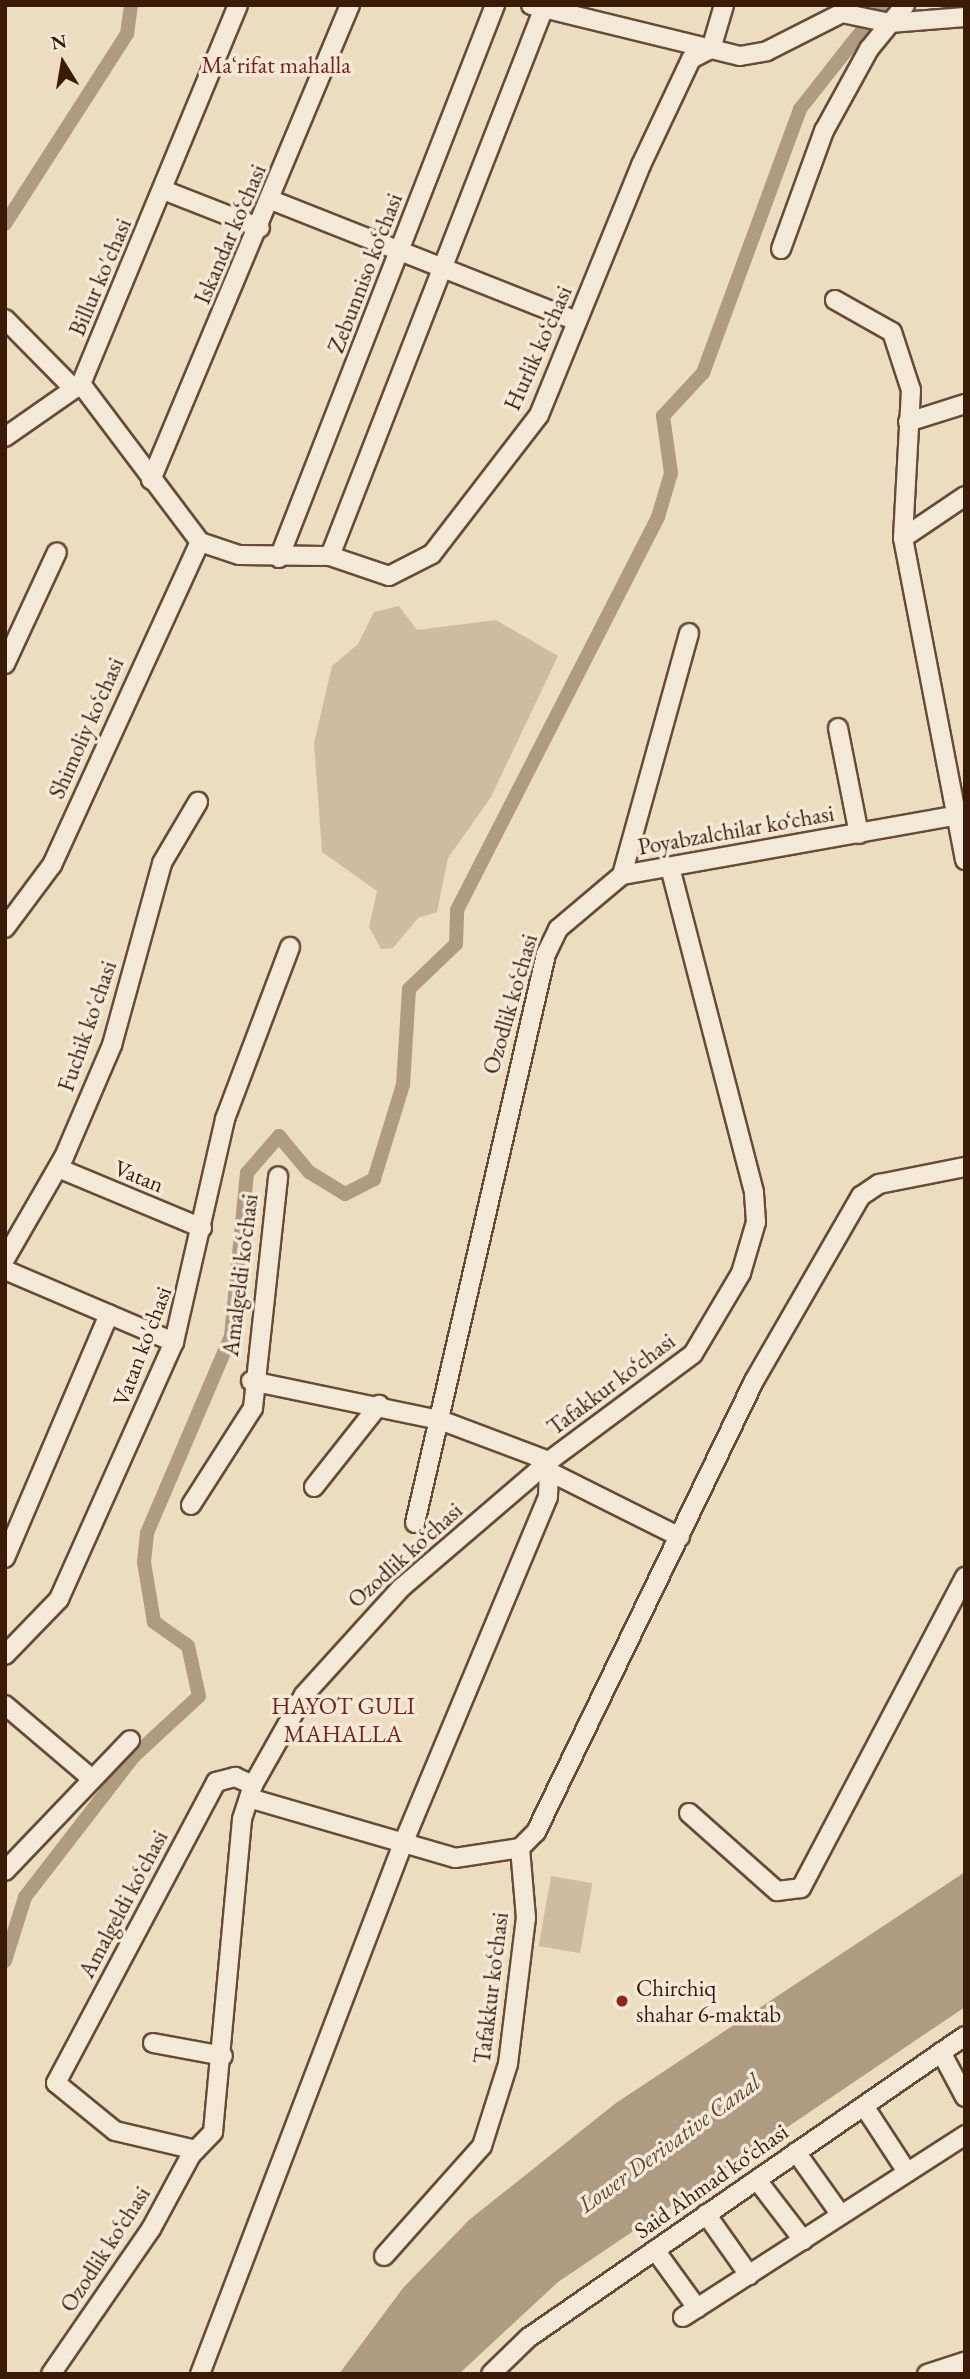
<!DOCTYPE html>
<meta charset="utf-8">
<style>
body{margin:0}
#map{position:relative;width:970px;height:2379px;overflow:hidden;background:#ecddc0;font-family:"EB Garamond",serif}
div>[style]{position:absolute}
.green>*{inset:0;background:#cebca1;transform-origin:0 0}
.water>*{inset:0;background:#af9b81}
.canal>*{height:14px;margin:-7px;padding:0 7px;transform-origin:7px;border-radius:7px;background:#af9b81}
.roads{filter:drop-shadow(2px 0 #664c36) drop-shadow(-2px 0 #664c36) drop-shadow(0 2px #664c36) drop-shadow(0 -2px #664c36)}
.minor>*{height:18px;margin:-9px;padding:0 9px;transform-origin:9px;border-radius:9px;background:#f3e9d6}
.dots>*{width:19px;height:19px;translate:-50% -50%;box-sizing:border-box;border:4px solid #f3e9d6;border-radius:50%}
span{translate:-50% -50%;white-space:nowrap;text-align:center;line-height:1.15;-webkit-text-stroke:7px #f3e9d6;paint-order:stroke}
.street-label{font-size:23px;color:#391b08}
.poi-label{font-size:23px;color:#391b08}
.left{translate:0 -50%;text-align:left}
.neighbourhood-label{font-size:24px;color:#7a1f14}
.water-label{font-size:24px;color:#624832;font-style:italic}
.frame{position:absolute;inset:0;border:7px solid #391b08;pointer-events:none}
.north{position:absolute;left:28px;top:28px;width:70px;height:70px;-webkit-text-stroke:5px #f3e9d6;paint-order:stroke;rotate:349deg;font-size:19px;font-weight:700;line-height:28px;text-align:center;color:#391b08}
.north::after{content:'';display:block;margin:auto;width:24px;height:32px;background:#391b08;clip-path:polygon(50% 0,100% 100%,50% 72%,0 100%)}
</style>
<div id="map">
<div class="green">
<div style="clip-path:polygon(399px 606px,417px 630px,496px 620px,558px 656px,491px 797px,448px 858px,437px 912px,418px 918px,393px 948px,381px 949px,369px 927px,377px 891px,322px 852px,314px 743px,332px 666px,358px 644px,374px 612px)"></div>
<div style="left:551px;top:1876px;width:42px;height:71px;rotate:10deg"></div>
</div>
<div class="water">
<div style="clip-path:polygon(965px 1872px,965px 2007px,558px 2282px,459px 2374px,339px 2374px,403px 2288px,469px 2220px,616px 2103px)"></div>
</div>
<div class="canal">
<div style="left:5px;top:224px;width:226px;rotate:-57.3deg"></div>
<div style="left:127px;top:34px;width:29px;rotate:-82deg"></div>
<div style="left:5px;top:1961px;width:67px;rotate:-72.6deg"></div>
<div style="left:25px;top:1897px;width:178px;rotate:-52.3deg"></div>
<div style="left:134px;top:1756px;width:88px;rotate:-42.7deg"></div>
<div style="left:199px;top:1696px;width:51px;rotate:-102.4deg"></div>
<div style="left:188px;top:1646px;width:42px;rotate:-144.8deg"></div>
<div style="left:154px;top:1622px;width:61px;rotate:-99.5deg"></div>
<div style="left:144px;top:1562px;width:29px;rotate:-84deg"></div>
<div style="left:147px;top:1533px;width:214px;rotate:-66.9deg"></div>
<div style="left:231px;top:1336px;width:164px;rotate:-84.4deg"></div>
<div style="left:247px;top:1173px;width:49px;rotate:-49.1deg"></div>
<div style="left:279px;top:1136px;width:47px;rotate:50.2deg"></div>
<div style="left:309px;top:1172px;width:42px;rotate:31.4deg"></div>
<div style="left:345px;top:1194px;width:33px;rotate:-27deg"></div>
<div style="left:374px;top:1179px;width:98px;rotate:-72.9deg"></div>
<div style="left:403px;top:1085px;width:96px;rotate:-86.4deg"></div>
<div style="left:409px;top:989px;width:65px;rotate:-43.8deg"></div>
<div style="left:456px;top:944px;width:34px;rotate:-88deg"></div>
<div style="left:457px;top:910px;width:441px;rotate:-62.9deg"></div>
<div style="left:658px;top:517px;width:46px;rotate:-73.5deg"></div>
<div style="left:671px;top:473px;width:58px;rotate:-98deg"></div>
<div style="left:663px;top:416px;width:59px;rotate:-47.1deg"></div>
<div style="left:703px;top:373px;width:281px;rotate:-69.8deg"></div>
<div style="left:800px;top:109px;width:132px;rotate:-51.7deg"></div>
</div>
<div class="roads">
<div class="minor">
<div style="left:531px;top:5px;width:215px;rotate:13.7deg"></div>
<div style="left:740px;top:56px;width:27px;rotate:-10deg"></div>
<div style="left:767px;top:51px;width:84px;rotate:-26.9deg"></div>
<div style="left:842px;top:13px;width:49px;rotate:11.8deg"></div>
<div style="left:890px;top:23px;width:75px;rotate:-4.6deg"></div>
<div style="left:163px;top:190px;width:104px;rotate:21.4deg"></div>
<div style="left:271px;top:200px;width:329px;rotate:21.6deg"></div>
<div style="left:781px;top:249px;width:126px;rotate:-70deg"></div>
<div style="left:824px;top:131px;width:94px;rotate:-61.2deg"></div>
<div style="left:869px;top:49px;width:57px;rotate:-50.7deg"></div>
<div style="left:835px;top:300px;width:65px;rotate:29.3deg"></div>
<div style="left:892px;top:332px;width:61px;rotate:71.9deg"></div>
<div style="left:911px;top:390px;width:148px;rotate:93.1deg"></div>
<div style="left:903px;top:538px;width:328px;rotate:79.1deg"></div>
<div style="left:5px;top:319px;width:98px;rotate:45.4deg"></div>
<div style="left:81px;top:384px;width:410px;rotate:-67.5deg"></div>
<div style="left:81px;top:384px;width:198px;rotate:53deg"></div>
<div style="left:908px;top:422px;width:60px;rotate:-17.5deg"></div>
<div style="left:5px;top:437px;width:93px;rotate:-34.9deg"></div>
<div style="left:151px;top:480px;width:515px;rotate:-67.27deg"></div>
<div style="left:903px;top:538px;width:75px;rotate:-34.1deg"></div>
<div style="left:200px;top:542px;width:41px;rotate:18.4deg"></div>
<div style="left:239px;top:555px;width:91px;rotate:0.6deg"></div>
<div style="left:330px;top:556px;width:62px;rotate:18.7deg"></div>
<div style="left:389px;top:576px;width:48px;rotate:-27.1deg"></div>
<div style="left:432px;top:554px;width:175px;rotate:-52.4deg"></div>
<div style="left:539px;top:415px;width:270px;rotate:-67.8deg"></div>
<div style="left:641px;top:165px;width:117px;rotate:-64.7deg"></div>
<div style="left:691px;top:59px;width:22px;rotate:-27deg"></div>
<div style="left:711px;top:49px;width:46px;rotate:-73.5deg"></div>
<div style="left:330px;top:556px;width:591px;rotate:-68.68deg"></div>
<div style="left:279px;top:558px;width:594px;rotate:-68.66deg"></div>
<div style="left:5px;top:664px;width:123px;rotate:-65.1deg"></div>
<div style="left:838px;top:728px;width:108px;rotate:78.8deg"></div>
<div style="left:622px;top:875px;width:348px;rotate:-10.1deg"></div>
<div style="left:5px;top:928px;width:79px;rotate:-53.3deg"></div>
<div style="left:52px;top:865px;width:355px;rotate:-65.4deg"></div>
<div style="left:58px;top:1168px;width:156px;rotate:22.6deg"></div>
<div style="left:5px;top:1259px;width:118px;rotate:-60deg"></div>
<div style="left:64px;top:1157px;width:122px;rotate:-66.8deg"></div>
<div style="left:112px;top:1045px;width:189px;rotate:-74.6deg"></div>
<div style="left:162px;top:863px;width:71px;rotate:-59.5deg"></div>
<div style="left:5px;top:1270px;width:184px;rotate:23.1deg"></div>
<div style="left:251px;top:1381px;width:193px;rotate:11.7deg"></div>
<div style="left:440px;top:1420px;width:116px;rotate:20.6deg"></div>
<div style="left:552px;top:1473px;width:143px;rotate:26.6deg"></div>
<div style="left:314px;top:1487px;width:105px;rotate:-51.6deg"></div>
<div style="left:191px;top:1505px;width:115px;rotate:-57.4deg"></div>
<div style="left:253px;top:1408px;width:233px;rotate:-83.8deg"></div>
<div style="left:415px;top:1523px;width:584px;rotate:-77.03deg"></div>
<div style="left:546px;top:954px;width:28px;rotate:-64deg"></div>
<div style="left:558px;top:929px;width:84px;rotate:-40.2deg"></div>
<div style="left:622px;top:875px;width:251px;rotate:-74.5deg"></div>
<div style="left:5px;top:1558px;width:265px;rotate:-66.9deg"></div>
<div style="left:5px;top:1655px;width:78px;rotate:-46deg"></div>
<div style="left:59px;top:1599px;width:282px;rotate:-65.9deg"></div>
<div style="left:174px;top:1342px;width:229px;rotate:-77.1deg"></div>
<div style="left:225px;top:1119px;width:184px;rotate:-69.3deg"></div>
<div style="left:5px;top:1705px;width:113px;rotate:40.3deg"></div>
<div style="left:249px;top:1798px;width:215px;rotate:16.2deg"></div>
<div style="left:455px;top:1858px;width:66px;rotate:-8.7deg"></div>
<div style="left:520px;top:1848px;width:23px;rotate:-45deg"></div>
<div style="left:536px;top:1832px;width:501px;rotate:-64.2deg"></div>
<div style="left:754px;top:1381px;width:214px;rotate:-60deg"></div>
<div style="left:861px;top:1196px;width:22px;rotate:-34deg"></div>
<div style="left:879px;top:1184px;width:88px;rotate:-11.2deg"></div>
<div style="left:689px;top:1813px;width:118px;rotate:41.6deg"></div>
<div style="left:777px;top:1891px;width:24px;rotate:-7deg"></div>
<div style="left:801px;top:1888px;width:352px;rotate:-62.2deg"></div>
<div style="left:5px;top:1871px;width:181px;rotate:-46.3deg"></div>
<div style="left:153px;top:2043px;width:71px;rotate:10.5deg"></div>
<div style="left:941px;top:2052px;width:51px;rotate:61.9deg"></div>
<div style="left:864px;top:2106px;width:79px;rotate:56.9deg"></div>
<div style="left:196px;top:2150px;width:83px;rotate:-166.8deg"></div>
<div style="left:115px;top:2131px;width:76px;rotate:-140.9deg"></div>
<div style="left:56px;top:2083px;width:341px;rotate:-62deg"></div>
<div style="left:216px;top:1782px;width:20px;rotate:-15deg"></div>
<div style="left:235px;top:1777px;width:20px;rotate:24deg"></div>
<div style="left:796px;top:2152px;width:77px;rotate:54.5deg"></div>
<div style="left:757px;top:2180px;width:76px;rotate:52.5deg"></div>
<div style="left:706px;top:2214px;width:75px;rotate:54.8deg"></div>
<div style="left:655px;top:2250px;width:72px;rotate:54.1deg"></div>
<div style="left:384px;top:2256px;width:147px;rotate:-48.3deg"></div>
<div style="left:482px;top:2146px;width:86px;rotate:-72.4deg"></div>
<div style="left:508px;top:2064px;width:147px;rotate:-83deg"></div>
<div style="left:526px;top:1918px;width:70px;rotate:-94.9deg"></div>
<div style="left:683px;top:2317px;width:336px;rotate:-32.8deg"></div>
<div style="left:51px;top:2374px;width:176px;rotate:-55.4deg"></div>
<div style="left:151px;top:2229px;width:84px;rotate:-61.6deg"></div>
<div style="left:191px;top:2155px;width:32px;rotate:-46deg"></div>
<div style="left:213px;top:2132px;width:314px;rotate:-84.7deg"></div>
<div style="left:242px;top:1819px;width:36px;rotate:-72deg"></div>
<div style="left:253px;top:1785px;width:103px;rotate:-60.5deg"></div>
<div style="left:304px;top:1695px;width:144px;rotate:-47.8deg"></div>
<div style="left:401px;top:1588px;width:195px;rotate:-40.6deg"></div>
<div style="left:549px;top:1461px;width:179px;rotate:-36.6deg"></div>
<div style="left:693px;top:1354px;width:94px;rotate:-59.3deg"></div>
<div style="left:741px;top:1273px;width:53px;rotate:-73.6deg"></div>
<div style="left:756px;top:1222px;width:30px;rotate:-94deg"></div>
<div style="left:754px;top:1192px;width:335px;rotate:-104.5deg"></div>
<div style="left:200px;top:2374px;width:565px;rotate:-69.06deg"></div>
<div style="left:402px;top:1846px;width:378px;rotate:-67.3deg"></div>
<div style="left:548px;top:1497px;width:36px;rotate:-88deg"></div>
<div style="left:491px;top:2374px;width:52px;rotate:-44.2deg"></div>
<div style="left:528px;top:2338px;width:531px;rotate:-34.65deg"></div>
<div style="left:927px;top:2374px;width:40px;rotate:-18deg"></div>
</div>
</div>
<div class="dots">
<div style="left:622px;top:2001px;background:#8f2418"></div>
</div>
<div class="street-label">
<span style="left:230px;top:234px;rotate:-67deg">Iskandar ko‘chasi</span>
<span style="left:365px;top:273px;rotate:-69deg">Zebunniso ko‘chasi</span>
<span style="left:100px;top:277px;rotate:-67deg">Billur ko'chasi</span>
<span style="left:538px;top:348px;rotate:-66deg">Hurlik ko‘chasi</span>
<span style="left:86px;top:728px;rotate:-66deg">Shimoliy ko‘chasi</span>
<span style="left:736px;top:830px;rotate:-10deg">Poyabzalchilar ko‘chasi</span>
<span style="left:510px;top:1004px;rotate:-74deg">Ozodlik ko‘chasi</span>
<span style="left:87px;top:1026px;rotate:-71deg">Fuchik ko'chasi</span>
<span style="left:139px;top:1176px;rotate:22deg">Vatan</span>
<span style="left:240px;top:1275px;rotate:-83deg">Amalgeldi ko‘chasi</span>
<span style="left:142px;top:1346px;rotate:-69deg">Vatan ko'chasi</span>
<span style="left:611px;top:1384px;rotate:-37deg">Tafakkur ko‘chasi</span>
<span style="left:405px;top:1555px;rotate:-42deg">Ozodlik ko‘chasi</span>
<span style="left:123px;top:1904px;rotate:-62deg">Amalgeldi ko‘chasi</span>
<span style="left:491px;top:1988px;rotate:-83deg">Tafakkur ko‘chasi</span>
<span style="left:711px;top:2181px;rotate:-35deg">Said Ahmad ko‘chasi</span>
<span style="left:105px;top:2249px;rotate:-57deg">Ozodlik ko‘chasi</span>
</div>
<div class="poi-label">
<span class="left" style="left:636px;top:2001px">Chirchiq<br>shahar 6-maktab</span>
</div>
<div class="neighbourhood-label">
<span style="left:276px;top:65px">Maʻrifat mahalla</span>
<span style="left:343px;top:1720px">HAYOT GULI<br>MAHALLA</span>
</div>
<div class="water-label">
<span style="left:669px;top:2143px;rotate:-36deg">Lower Derivative Canal</span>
</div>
<div class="frame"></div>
<div class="north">N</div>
</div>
